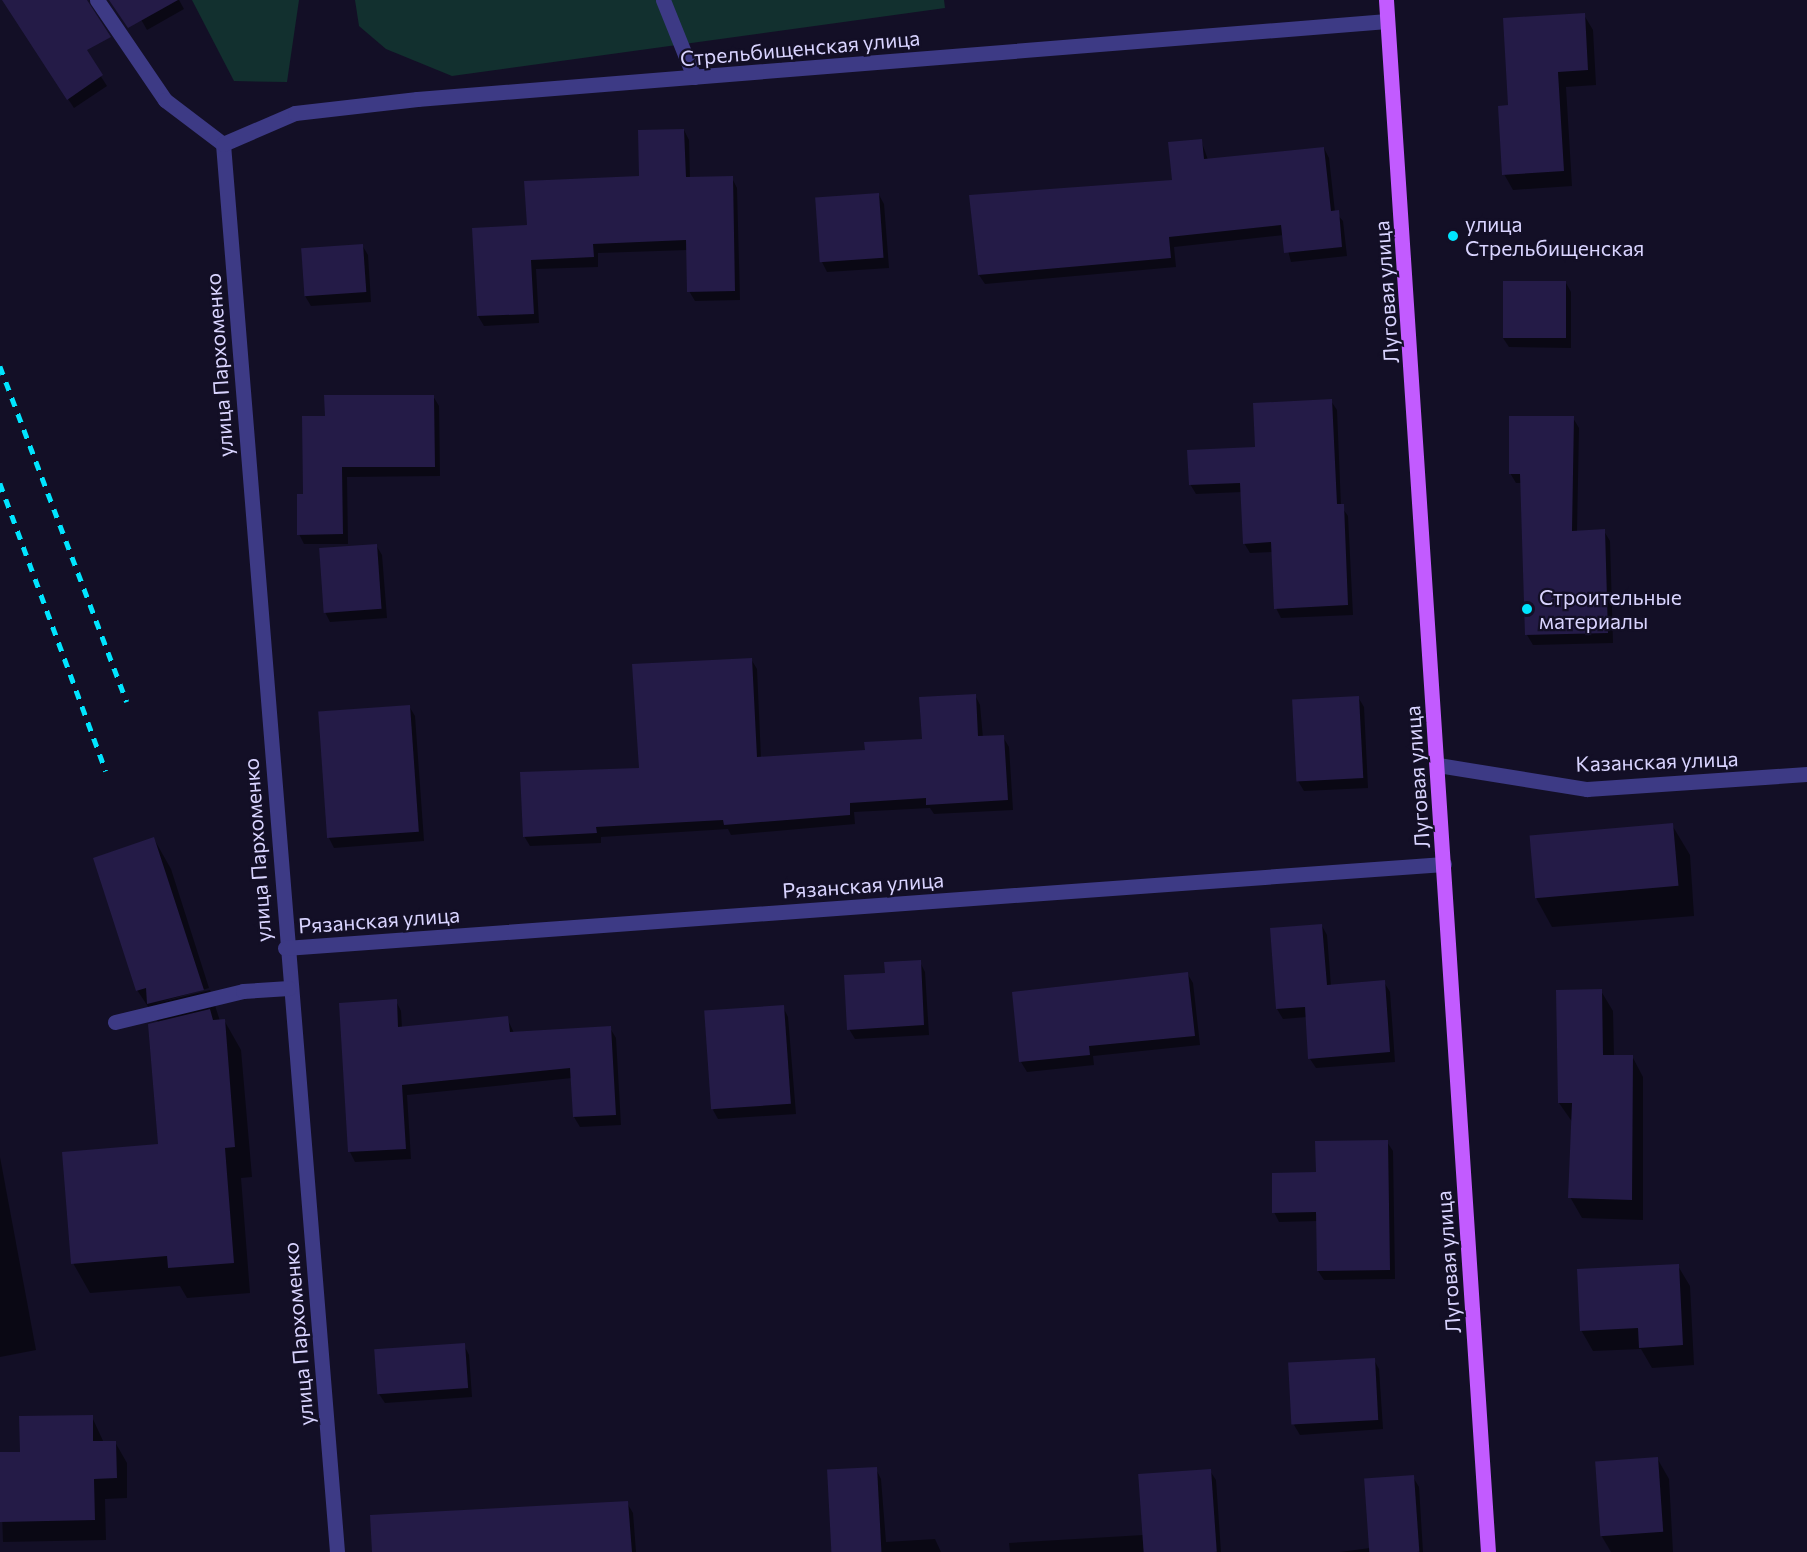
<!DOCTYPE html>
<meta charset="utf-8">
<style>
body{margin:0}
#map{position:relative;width:1807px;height:1552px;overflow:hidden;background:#130f26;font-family:Commissioner,sans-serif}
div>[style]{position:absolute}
.green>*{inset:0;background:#12302f}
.shadow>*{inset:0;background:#0007}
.building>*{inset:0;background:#241b47;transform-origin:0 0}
.minor>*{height:15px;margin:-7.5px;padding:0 7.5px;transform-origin:7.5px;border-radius:7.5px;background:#3d3a85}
.major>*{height:15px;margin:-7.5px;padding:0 7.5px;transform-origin:7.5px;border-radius:7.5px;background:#c25bff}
.rail>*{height:4.5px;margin-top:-2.25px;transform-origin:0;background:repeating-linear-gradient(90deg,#00e5ff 0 9px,transparent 0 17px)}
.dots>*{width:16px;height:16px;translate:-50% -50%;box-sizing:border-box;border:3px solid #130f26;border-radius:50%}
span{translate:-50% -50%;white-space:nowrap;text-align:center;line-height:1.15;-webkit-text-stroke:4.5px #130f26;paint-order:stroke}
.street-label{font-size:21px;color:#d9d4ff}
.poi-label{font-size:21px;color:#d9d4ff}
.left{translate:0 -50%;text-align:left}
</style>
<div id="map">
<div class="green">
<div style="clip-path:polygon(192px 0,299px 0,287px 82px,234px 81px)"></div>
<div style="clip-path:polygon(355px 0,944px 0,945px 8px,452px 76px,386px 49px,359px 26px)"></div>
</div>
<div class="shadow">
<div style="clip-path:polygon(3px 0,52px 0,107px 86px,74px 108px)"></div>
<div style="clip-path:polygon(130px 0,179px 0,184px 9px,147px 30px)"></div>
<div style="clip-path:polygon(1584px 15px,1593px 30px,1596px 85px,1566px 87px,1572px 186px,1513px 190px,1504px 174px,1510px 107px)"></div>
<div style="clip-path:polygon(684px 130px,689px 140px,690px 179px,732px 178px,737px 188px,740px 300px,695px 301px,689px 291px,688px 250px,598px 253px,598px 267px,536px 269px,539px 323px,484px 326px,478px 316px,474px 229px,528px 226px,641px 178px)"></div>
<div style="clip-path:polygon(1201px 140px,1208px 160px,1324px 148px,1329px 158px,1335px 212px,1343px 221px,1347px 256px,1291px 262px,1284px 235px,1174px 247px,1176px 267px,985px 284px,979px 275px,1173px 182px)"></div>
<div style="clip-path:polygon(879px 195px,884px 204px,889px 268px,827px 272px,822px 262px)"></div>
<div style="clip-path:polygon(362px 245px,368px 255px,371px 302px,311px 306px,305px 296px)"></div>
<div style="clip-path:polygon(1566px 283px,1571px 292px,1571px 348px,1509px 347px,1503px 338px)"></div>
<div style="clip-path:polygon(433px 396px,439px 406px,440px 476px,347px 477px,348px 544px,304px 544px,299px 534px,326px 418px)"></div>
<div style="clip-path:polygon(1331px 401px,1337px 410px,1341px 506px,1348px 516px,1353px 615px,1281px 618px,1276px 608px,1273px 552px,1250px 553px,1244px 543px,1242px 492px,1196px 494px,1190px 484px,1257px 449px)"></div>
<div style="clip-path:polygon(1573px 418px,1579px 428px,1577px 532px,1604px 531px,1610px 541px,1613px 643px,1533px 645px,1527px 635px,1522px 483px,1516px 483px,1510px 473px)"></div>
<div style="clip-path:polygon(376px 545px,382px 555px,387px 618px,330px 622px,325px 612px)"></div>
<div style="clip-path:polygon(751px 659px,757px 669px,761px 758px,866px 752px,924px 740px,975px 695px,980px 705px,983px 738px,1003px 737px,1009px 747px,1013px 810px,934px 814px,930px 808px,854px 812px,855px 824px,731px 835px,728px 829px,601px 837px,601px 843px,530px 846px,524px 836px,640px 769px)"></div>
<div style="clip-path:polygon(1358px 697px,1364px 707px,1368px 788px,1304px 791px,1298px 781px)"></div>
<div style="clip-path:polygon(409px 706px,415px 716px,424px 841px,334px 848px,329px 838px,319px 712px)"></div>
<div style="clip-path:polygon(1672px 825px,1690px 855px,1694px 916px,1552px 927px,1535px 896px)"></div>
<div style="clip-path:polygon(154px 839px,171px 869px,209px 988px,153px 1004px,210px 990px,220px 1021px,224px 1020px,241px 1050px,252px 1177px,241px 1178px,250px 1293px,187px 1298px,180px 1286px,90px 1293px,73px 1263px,160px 1145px,159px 1023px,137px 990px)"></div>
<div style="clip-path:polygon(1322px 926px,1327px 935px,1331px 986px,1384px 982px,1390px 992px,1395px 1062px,1316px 1068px,1310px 1059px,1307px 1017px,1283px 1019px,1277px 1009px,1271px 929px)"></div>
<div style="clip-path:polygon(920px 962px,925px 972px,929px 1035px,855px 1039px,849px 1029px,886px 974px)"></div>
<div style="clip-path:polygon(1187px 973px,1193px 983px,1200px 1045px,1093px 1056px,1094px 1065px,1027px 1072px,1021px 1062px)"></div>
<div style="clip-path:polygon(1601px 991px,1613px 1011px,1614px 1057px,1632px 1056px,1643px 1077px,1643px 1220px,1582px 1218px,1570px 1197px,1573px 1123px,1559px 1103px)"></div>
<div style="clip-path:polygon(396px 1001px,401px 1011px,402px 1028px,507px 1018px,514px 1033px,610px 1028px,616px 1038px,621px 1125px,580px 1127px,574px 1117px,572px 1078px,407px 1095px,411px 1159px,355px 1162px,350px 1152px,341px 1004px)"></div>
<div style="clip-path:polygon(783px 1007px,788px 1017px,796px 1114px,718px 1119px,713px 1110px)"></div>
<div style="clip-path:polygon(1387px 1142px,1393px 1151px,1395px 1279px,1324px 1280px,1318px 1271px,1318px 1221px,1279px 1222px,1274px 1212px,1317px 1173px)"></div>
<div style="clip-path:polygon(0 1157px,36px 1350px,0 1357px)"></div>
<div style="clip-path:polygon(1678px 1266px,1690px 1286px,1694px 1365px,1652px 1368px,1641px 1349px,1593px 1351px,1581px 1330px)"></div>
<div style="clip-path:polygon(464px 1345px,469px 1355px,472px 1397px,385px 1403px,379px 1394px)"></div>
<div style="clip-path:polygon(1374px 1360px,1379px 1369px,1383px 1429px,1300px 1435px,1294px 1425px)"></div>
<div style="clip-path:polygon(92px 1417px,104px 1443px,115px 1442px,127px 1463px,127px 1498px,105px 1499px,106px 1540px,3px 1542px,0 1454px,21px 1453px)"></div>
<div style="clip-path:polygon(1657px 1458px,1669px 1479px,1673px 1552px,1611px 1552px,1601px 1535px)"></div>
<div style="clip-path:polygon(876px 1469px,881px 1479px,886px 1542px,935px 1539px,941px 1552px,834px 1552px)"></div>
<div style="clip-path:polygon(1210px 1471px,1216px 1480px,1221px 1552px,1010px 1552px,1009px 1543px,1143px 1535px)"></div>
<div style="clip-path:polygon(1413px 1477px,1419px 1487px,1423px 1552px,1340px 1552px,1370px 1548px)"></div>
<div style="clip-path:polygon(627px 1503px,633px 1513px,636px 1552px,373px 1552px)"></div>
</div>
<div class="building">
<div style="clip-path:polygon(2px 0,87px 0,111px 37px,87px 50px,103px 75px,67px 100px)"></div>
<div style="clip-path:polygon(109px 0,178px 0,128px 28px)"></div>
<div style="clip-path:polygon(1585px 13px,1588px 70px,1558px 72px,1564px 171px,1502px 175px,1498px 106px,1508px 105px,1503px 18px)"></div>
<div style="clip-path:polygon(684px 129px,686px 177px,733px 176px,735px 291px,687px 292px,686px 240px,593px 244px,594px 257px,531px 260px,534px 314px,477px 316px,472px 228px,527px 225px,524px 181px,639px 176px,638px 130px)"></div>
<div style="clip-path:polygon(1202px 139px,1204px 159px,1324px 147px,1331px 211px,1339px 210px,1342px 247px,1284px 253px,1281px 225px,1169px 237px,1171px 258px,978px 275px,969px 195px,1172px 180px,1168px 142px)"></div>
<div style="left:879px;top:193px;width:65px;height:64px;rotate:86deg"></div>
<div style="left:363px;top:244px;width:48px;height:62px;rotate:86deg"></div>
<div style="left:1503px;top:281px;width:63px;height:57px"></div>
<div style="clip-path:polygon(324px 395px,434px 395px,435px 467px,342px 467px,343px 534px,297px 535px,297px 494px,303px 494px,302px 416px,325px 416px)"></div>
<div style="clip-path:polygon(1332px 399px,1337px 504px,1344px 504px,1348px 605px,1274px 609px,1271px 542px,1243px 544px,1240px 483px,1189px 485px,1187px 450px,1255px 447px,1253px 403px)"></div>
<div style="clip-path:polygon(1509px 416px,1574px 416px,1572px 531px,1605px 529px,1608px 633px,1525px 635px,1520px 474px,1509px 474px)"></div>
<div style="left:377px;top:544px;width:65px;height:58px;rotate:86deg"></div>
<div style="clip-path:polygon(752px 658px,757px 757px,865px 750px,864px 742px,922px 739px,919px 697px,976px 694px,978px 736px,1004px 735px,1008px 800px,926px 805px,926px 798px,850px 803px,850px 815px,724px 825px,723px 820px,596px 827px,597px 833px,523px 837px,520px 772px,639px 768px,632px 664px)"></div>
<div style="left:1359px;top:696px;width:82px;height:67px;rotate:87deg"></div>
<div style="left:410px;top:705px;width:127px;height:92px;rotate:86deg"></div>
<div style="left:1673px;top:823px;width:63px;height:144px;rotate:85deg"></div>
<div style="clip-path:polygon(154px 837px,204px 990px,147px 1004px,146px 988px,136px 991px,93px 858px)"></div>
<div style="clip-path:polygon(1322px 924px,1327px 985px,1385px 980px,1390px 1052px,1308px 1059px,1305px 1007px,1276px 1009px,1270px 928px)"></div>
<div style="clip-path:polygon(921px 960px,924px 1025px,847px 1030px,844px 975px,885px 973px,884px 962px)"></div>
<div style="clip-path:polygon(1188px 972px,1195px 1036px,1089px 1046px,1090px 1055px,1019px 1062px,1012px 992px)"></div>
<div style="clip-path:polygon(1602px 989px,1603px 1055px,1633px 1055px,1632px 1200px,1568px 1198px,1572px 1103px,1558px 1103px,1556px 990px)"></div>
<div style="clip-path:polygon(397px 999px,398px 1027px,508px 1016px,510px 1032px,611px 1026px,616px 1115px,573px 1117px,570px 1068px,402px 1085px,406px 1149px,348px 1152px,339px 1003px)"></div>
<div style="left:784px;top:1005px;width:99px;height:80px;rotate:86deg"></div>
<div style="clip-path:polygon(210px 1009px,213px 1020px,225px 1019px,235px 1147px,225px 1148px,234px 1263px,168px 1268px,167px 1256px,71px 1264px,62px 1152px,158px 1144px,148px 1024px)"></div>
<div style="clip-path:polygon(1388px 1140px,1390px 1270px,1317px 1271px,1316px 1212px,1272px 1213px,1272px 1173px,1316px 1172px,1315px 1141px)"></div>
<div style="clip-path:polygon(1679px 1264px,1683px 1345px,1639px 1348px,1638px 1328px,1580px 1331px,1577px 1269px)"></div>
<div style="left:465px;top:1343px;width:45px;height:91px;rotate:86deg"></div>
<div style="left:1375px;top:1358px;width:62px;height:87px;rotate:87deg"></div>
<div style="clip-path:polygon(93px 1415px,93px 1441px,116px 1441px,117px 1478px,94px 1479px,95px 1520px,0 1522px,0 1452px,20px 1452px,19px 1416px)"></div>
<div style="left:1658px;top:1457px;width:75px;height:63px;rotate:86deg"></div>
<div style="left:877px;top:1467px;width:85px;height:50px;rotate:87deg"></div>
<div style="left:1211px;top:1469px;width:83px;height:73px;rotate:86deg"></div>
<div style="left:1414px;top:1475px;width:77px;height:50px;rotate:86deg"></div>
<div style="clip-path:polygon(628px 1501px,632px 1552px,372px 1552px,370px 1515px)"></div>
</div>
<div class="minor">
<div style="left:97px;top:0;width:121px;rotate:55.8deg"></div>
<div style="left:165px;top:100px;width:73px;rotate:37.2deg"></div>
<div style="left:663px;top:0;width:83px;rotate:68.1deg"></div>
<div style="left:223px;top:144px;width:1413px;rotate:85.37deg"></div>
<div style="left:223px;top:144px;width:78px;rotate:-23.3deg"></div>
<div style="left:295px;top:113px;width:123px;rotate:-6.5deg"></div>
<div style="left:417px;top:99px;width:973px;rotate:-4.6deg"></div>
<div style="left:1438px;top:765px;width:151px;rotate:9.2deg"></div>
<div style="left:1587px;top:789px;width:221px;rotate:-3.9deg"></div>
<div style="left:285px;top:948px;width:1162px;rotate:-4.15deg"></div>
<div style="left:115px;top:1022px;width:132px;rotate:-13.6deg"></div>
<div style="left:243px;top:991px;width:46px;rotate:-3.7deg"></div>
</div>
<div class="major">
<div style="left:1386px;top:0;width:1555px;rotate:86.24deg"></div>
</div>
<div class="rail">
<div style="left:0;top:366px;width:359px;rotate:69.3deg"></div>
<div style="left:0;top:483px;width:307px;rotate:69.8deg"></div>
</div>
<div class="dots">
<div style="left:1453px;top:236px;background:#00e5ff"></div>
<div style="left:1527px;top:609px;background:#00e5ff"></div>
</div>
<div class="street-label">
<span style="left:800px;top:48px;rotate:-5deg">Стрельбищенская улица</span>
<span style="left:1386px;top:292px;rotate:-94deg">Луговая улица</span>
<span style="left:219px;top:365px;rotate:-94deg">улица Пархоменко</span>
<span style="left:1657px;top:761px;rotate:-2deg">Казанская улица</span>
<span style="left:1417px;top:777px;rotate:-94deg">Луговая улица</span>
<span style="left:257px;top:850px;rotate:-94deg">улица Пархоменко</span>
<span style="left:863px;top:885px;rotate:-4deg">Рязанская улица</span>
<span style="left:379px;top:920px;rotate:-4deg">Рязанская улица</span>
<span style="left:1448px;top:1262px;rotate:-94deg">Луговая улица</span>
<span style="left:298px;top:1334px;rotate:-95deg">улица Пархоменко</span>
</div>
<div class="poi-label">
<span class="left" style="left:1465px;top:236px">улица<br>Стрельбищенская</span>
<span class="left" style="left:1539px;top:609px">Строительные<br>материалы</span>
</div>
</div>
